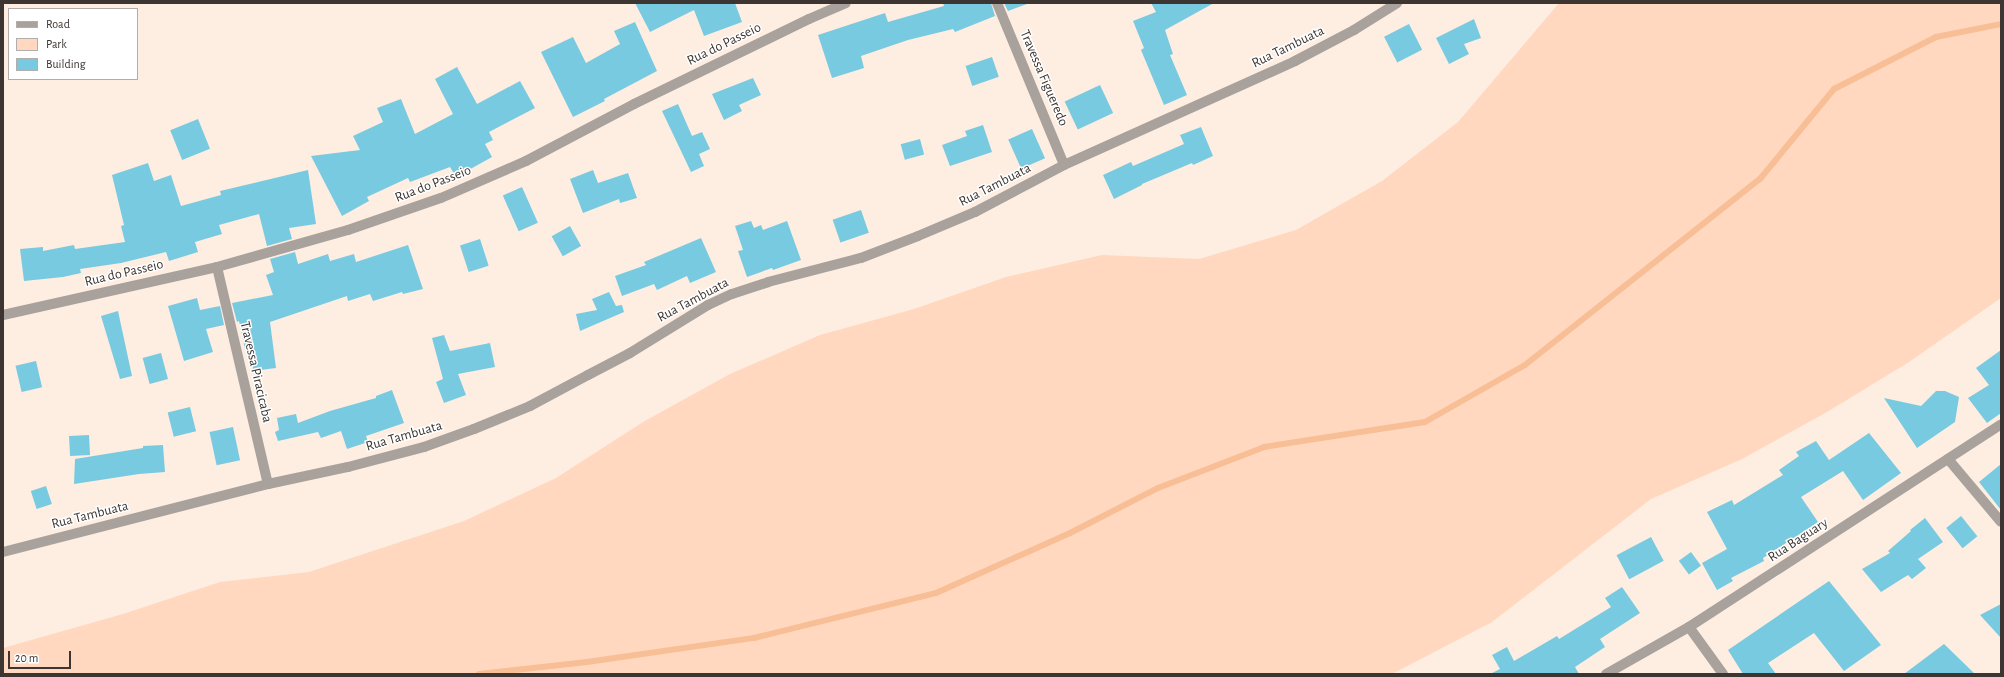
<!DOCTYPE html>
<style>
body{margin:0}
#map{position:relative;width:2004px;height:677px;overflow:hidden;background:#feede1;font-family:"Alegreya Sans",sans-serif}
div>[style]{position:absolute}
.green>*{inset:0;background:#ffd8bf}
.stream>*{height:6px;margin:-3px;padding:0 3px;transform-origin:3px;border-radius:3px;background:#f8be95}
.building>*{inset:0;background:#78cae0;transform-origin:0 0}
.minor>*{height:10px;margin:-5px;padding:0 5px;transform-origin:5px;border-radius:5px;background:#a8a19c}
span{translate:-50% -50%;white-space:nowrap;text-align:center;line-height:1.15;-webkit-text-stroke:3px #fff;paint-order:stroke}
.street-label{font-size:14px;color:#3c3531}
.frame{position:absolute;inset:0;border:4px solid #3c3531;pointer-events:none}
.legend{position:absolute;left:8px;top:8px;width:130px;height:72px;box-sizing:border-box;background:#fff;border:1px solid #b1aead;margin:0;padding:5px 7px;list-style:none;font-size:12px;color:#3c3531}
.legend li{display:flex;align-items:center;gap:8px;height:20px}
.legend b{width:20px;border:1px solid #b1aead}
.scale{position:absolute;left:8px;top:651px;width:63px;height:18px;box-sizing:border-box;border:2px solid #3c3531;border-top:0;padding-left:5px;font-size:12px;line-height:14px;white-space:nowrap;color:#3c3531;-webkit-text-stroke:3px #fff;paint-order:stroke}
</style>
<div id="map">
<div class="green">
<div style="clip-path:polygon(1559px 3px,2001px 3px,2001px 298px,1909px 362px,1827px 412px,1742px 459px,1651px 499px,1492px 622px,1392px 674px,3px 674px,3px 648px,123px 614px,220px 582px,309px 572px,464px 521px,556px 478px,643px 422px,730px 374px,820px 335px,914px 309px,1006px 277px,1102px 255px,1199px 259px,1296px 230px,1382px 181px,1458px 122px)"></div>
</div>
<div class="stream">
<div style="left:479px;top:674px;width:109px;rotate:-6.3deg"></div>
<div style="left:587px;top:662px;width:169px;rotate:-8.2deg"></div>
<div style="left:754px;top:638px;width:187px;rotate:-13.9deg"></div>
<div style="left:936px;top:593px;width:147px;rotate:-24.1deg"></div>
<div style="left:1070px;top:533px;width:99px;rotate:-27.1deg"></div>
<div style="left:1158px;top:488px;width:114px;rotate:-21.1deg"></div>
<div style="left:1264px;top:447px;width:163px;rotate:-8.8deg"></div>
<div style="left:1425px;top:422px;width:115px;rotate:-29.7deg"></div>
<div style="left:1525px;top:365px;width:300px;rotate:-38.4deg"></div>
<div style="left:1760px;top:179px;width:117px;rotate:-50.6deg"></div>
<div style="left:1834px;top:89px;width:114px;rotate:-27deg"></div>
<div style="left:1936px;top:37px;width:66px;rotate:-11.3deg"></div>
</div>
<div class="building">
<div style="clip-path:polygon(635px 3px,735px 3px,742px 22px,704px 36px,694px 10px,650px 32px)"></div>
<div style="clip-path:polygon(943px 3px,991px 3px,995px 16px,955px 32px,953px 29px,908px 40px,861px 56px,864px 68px,832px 78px,818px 35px,885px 13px,888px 22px,944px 6px)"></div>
<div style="clip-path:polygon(1004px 3px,1026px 3px,1027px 4px,1008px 11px)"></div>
<div style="clip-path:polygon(1151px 3px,1214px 3px,1165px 30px,1173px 54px,1170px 55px,1187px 95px,1164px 105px,1141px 50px,1144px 48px,1133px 21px,1156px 12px)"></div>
<div style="clip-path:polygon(1474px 19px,1481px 38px,1464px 44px,1469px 54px,1449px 64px,1436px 38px)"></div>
<div style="clip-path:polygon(635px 22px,657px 71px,604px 99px,605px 101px,573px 117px,541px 52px,573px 37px,586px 63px,620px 44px,614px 31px)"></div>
<div style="left:1409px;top:24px;width:29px;height:28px;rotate:63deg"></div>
<div style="left:992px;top:57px;width:21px;height:28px;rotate:71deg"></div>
<div style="clip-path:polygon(457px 67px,477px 104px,520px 81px,535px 108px,489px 132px,493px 140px,485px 144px,492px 157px,456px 177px,450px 167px,410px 182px,408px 178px,367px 197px,369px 201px,342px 216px,311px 156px,360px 150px,353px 136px,383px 122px,377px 108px,401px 99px,415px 134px,453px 114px,435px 79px)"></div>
<div style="clip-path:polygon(753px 78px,761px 95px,739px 105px,742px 111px,724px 120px,712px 94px)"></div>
<div style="left:1100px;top:85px;width:31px;height:39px;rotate:65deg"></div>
<div style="clip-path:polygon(678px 104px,692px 136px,702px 132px,710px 149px,699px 154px,704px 166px,691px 172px,662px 111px)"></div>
<div style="left:198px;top:119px;width:32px;height:30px;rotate:68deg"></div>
<div style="clip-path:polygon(983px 125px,992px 152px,950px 166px,942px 145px,967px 136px,965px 131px)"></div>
<div style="clip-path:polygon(1201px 127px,1213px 156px,1193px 165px,1192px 163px,1142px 184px,1142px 185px,1114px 199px,1103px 175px,1131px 162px,1133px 166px,1184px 144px,1180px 135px)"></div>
<div style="left:1032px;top:129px;width:32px;height:26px;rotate:66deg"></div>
<div style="left:920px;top:139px;width:16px;height:20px;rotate:75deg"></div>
<div style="clip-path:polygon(148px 163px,154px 181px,171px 175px,181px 206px,221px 195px,220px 191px,308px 170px,316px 224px,289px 228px,292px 239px,267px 246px,259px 214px,219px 225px,222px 234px,195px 242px,198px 252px,169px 261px,166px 252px,121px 263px,80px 269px,81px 273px,63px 277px,24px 281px,20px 249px,43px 247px,43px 251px,74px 245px,75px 249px,125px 242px,121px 226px,124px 225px,112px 175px)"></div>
<div style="clip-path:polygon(593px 170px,598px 183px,628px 173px,637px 198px,620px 203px,619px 199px,583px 213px,570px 179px)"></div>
<div style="left:522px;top:187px;width:39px;height:21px;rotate:66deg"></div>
<div style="left:861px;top:210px;width:24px;height:30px;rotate:71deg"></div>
<div style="clip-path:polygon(751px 221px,754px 228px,761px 225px,763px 230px,787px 221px,801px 260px,773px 270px,772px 268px,747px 277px,738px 251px,743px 250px,735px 226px)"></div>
<div style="left:570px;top:226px;width:23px;height:21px;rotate:61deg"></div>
<div style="clip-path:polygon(701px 238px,716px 272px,690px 283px,687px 276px,657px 290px,654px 284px,622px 296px,615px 276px,646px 265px,644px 262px)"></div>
<div style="left:480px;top:239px;width:28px;height:21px;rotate:72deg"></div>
<div style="clip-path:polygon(408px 245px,423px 289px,403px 294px,402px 292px,373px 301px,370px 294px,348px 301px,347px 296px,270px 322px,276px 368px,253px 371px,250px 348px,245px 349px,239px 321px,237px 322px,232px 303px,273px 295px,266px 275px,274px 272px,270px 259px,295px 252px,298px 264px,328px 254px,330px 261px,354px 254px,356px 262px)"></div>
<div style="clip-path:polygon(609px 292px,616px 306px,622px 305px,624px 312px,580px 331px,576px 314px,597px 310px,592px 299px)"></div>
<div style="clip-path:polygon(197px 298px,200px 310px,220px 306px,224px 325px,206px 329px,213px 352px,184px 361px,168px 306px)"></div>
<div style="clip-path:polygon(118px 311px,132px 376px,120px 379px,101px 316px)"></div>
<div style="clip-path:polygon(444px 335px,450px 351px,490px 343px,495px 367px,458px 374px,466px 395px,444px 403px,436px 382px,443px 379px,432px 338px)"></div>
<div style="clip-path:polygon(2001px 350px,2001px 413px,1987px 423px,1968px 398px,1989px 385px,1976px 368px)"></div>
<div style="left:161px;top:353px;width:27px;height:19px;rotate:75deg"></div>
<div style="left:36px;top:361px;width:27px;height:21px;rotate:77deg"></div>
<div style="clip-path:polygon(392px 390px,404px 423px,366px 436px,368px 442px,347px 449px,341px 431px,321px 438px,318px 432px,278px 441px,275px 432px,279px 430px,277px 418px,296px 414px,298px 423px,330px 411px,376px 398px,376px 396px)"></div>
<div style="clip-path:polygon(1936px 391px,1945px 391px,1959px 397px,1955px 422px,1917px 448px,1884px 398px,1921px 406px)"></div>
<div style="left:190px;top:407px;width:25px;height:23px;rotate:76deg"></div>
<div style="left:233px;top:427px;width:34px;height:24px;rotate:78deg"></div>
<div style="clip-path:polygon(1869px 433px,1901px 473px,1863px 500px,1843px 471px,1801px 497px,1818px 522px,1763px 558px,1764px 561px,1731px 578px,1733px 581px,1717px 590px,1702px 563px,1727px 549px,1707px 512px,1732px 500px,1734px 505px,1783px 475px,1779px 470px,1799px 456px,1796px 452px,1816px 441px,1829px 460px)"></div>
<div style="left:89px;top:435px;width:20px;height:20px;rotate:87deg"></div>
<div style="clip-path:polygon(163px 445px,165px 472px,139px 474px,74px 484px,75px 459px,143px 448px,143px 446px)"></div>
<div style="clip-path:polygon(2001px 464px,2001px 510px,1979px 482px)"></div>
<div style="left:46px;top:486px;width:19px;height:16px;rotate:72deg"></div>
<div style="left:1961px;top:516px;width:26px;height:19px;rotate:51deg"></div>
<div style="clip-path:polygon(1925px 518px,1943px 542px,1918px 559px,1926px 568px,1912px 579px,1908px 575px,1881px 592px,1862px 569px,1890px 553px,1888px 551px,1911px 531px,1910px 530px)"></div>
<div style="left:1651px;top:537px;width:27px;height:39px;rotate:62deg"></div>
<div style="left:1691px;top:552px;width:17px;height:15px;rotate:54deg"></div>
<div style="clip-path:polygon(1829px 581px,1881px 645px,1844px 671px,1814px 633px,1768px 663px,1776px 674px,1743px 674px,1728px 650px)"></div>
<div style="clip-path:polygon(1622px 587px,1640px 613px,1600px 639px,1605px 647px,1575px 667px,1579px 674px,1490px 674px,1500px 669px,1492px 655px,1507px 647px,1514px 661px,1557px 636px,1559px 639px,1611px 607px,1605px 598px)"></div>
<div style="clip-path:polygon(2001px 604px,2001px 638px,1980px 615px)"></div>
<div style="clip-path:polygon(1944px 644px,1975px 674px,1904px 674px)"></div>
</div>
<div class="minor">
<div style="left:997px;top:3px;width:175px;rotate:67.5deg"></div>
<div style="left:217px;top:267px;width:223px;rotate:76.8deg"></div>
<div style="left:3px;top:315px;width:219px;rotate:-12.6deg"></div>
<div style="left:217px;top:267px;width:136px;rotate:-15.8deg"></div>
<div style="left:348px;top:230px;width:98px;rotate:-19deg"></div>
<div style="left:441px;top:198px;width:93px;rotate:-23.5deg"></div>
<div style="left:526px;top:161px;width:122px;rotate:-27.8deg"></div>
<div style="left:634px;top:104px;width:195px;rotate:-25.9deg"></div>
<div style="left:809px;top:19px;width:40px;rotate:-23.4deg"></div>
<div style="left:1948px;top:459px;width:82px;rotate:49.9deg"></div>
<div style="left:3px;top:552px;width:274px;rotate:-14.4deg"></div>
<div style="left:268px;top:484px;width:82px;rotate:-12deg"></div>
<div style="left:348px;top:467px;width:79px;rotate:-14.7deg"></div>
<div style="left:424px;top:447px;width:53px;rotate:-19.8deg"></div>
<div style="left:474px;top:429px;width:61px;rotate:-22.3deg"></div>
<div style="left:530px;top:406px;width:66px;rotate:-28.1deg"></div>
<div style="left:588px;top:375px;width:47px;rotate:-27.6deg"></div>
<div style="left:630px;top:353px;width:92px;rotate:-31.6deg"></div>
<div style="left:708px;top:305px;width:26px;rotate:-25deg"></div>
<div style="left:732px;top:294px;width:38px;rotate:-18deg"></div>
<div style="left:768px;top:282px;width:96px;rotate:-14.5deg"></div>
<div style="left:861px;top:258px;width:61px;rotate:-21.1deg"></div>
<div style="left:918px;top:236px;width:62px;rotate:-22.8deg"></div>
<div style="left:975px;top:212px;width:101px;rotate:-27.8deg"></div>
<div style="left:1064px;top:165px;width:253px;rotate:-24.2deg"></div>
<div style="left:1295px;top:61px;width:67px;rotate:-27.7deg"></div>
<div style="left:1354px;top:30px;width:51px;rotate:-32.1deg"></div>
<div style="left:1689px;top:627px;width:58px;rotate:54.1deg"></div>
<div style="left:1606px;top:674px;width:95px;rotate:-29.5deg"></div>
<div style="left:1689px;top:627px;width:372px;rotate:-33deg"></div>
</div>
<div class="street-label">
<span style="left:724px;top:44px;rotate:-26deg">Rua do Passeio</span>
<span style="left:1288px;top:47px;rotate:-26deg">Rua Tambuata</span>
<span style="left:1044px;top:78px;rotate:67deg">Travessa Figueredo</span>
<span style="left:433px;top:184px;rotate:-21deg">Rua do Passeio</span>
<span style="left:995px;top:185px;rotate:-27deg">Rua Tambuata</span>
<span style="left:124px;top:273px;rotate:-13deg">Rua do Passeio</span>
<span style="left:693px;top:300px;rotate:-28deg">Rua Tambuata</span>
<span style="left:256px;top:372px;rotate:77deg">Travessa Piracicaba</span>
<span style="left:404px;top:436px;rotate:-16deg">Rua Tambuata</span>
<span style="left:90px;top:515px;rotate:-14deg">Rua Tambuata</span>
<span style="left:1798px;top:540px;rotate:-33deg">Rua Baguary</span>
</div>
<div class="frame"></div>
<ul class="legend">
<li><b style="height:5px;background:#a8a19c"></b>Road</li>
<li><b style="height:11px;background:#ffd8bf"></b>Park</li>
<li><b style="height:11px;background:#78cae0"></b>Building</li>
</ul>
<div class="scale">20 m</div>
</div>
